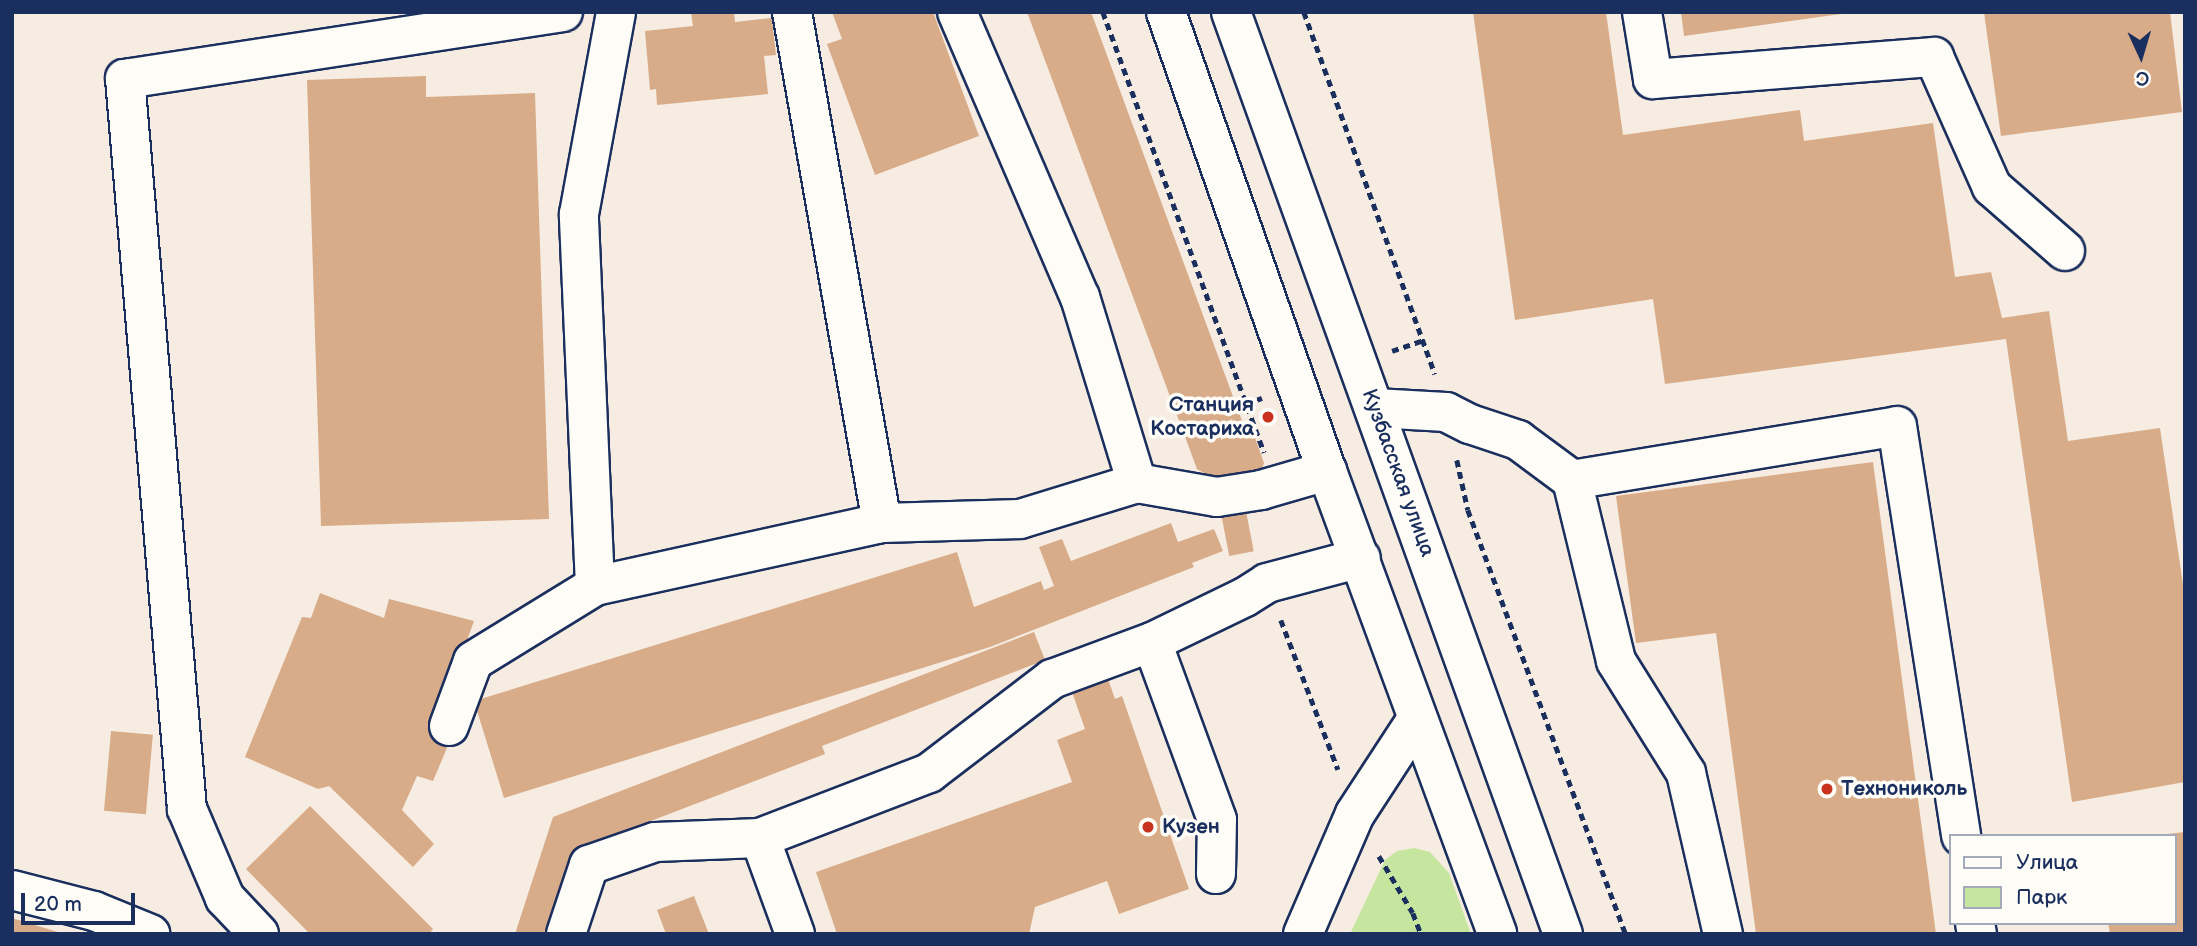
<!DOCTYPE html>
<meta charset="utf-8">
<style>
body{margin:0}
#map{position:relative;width:2197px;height:946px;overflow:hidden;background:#f6ece1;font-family:"Balsamiq Sans",sans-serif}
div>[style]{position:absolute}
.green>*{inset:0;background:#c6e69f}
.building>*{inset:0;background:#d8ac89;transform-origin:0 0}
.path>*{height:4.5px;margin-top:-2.25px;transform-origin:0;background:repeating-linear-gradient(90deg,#1b2f5e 0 7px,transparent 0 12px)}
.roads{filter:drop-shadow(2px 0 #1b2f5e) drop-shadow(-2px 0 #1b2f5e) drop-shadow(0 2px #1b2f5e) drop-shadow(0 -2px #1b2f5e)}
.minor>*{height:38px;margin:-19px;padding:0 19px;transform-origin:19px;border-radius:19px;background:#fdfcf7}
.major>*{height:38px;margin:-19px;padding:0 19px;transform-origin:19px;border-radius:19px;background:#fdfcf7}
.dots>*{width:19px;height:19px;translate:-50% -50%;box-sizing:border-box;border:4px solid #fdfcf7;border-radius:50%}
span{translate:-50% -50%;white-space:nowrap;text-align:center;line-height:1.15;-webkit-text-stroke:7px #fdfcf7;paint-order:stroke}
.poi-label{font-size:21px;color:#1b2f5e;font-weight:700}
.right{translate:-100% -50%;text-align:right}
.left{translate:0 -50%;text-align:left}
.street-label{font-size:21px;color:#1b2f5e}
.frame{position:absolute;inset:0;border:14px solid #1b2f5e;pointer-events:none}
.legend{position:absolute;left:1949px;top:834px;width:228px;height:91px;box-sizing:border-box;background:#fdfcf7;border:2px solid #a3aaba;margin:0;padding:9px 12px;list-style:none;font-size:21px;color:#1b2f5e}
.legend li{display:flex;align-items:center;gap:14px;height:35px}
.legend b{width:35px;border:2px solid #a3aaba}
.north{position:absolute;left:2106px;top:21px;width:70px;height:70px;-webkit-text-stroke:5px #fdfcf7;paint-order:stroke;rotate:176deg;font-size:19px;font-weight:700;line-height:28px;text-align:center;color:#1b2f5e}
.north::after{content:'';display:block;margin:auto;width:24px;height:32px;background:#1b2f5e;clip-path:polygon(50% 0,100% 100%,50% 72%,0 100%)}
.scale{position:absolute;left:21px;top:893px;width:114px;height:32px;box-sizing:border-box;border:4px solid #1b2f5e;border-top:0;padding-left:9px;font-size:21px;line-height:24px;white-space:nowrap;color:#1b2f5e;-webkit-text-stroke:5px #fdfcf7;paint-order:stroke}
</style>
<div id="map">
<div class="green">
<div style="clip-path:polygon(1414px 848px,1430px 852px,1449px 873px,1471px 934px,1350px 934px,1385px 860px,1397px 851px)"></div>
</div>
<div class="building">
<div style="clip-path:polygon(691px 12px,734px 12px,735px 22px,772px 18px,776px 55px,764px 56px,768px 94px,657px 105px,656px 89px,650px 90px,645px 31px,693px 26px)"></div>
<div style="clip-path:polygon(832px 12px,933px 12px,979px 136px,875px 175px,827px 44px,842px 39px)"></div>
<div style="clip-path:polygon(1027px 12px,1091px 12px,1248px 437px,1254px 435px,1264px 463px,1261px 472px,1216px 489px,1211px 477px,1197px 469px)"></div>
<div style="clip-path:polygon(1473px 12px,1606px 12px,1623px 135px,1800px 110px,1804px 141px,1933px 123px,1955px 277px,1991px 272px,2002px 318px,2049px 311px,2068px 441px,2160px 428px,2185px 598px,2185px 782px,2072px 802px,2006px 339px,1665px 384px,1653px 299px,1515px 320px)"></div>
<div style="clip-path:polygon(1681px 12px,1841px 12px,1841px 14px,1684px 36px)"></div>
<div style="clip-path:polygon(1984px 12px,2170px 12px,2182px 112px,2001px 136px)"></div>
<div style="clip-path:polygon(426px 76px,426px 97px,535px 93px,549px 519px,321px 526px,307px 80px)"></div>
<div style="clip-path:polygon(1873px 462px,1936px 934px,1756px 934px,1716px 633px,1636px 643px,1616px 496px)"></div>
<div style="left:1245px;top:506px;width:46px;height:25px;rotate:79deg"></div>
<div style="clip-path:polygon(1171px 523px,1178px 542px,1214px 529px,1223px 551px,1192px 563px,1194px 567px,990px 647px,504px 798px,474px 701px,957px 552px,974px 607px,1041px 581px,1044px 590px,1054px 586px,1039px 547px,1062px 539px,1071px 561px)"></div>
<div style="clip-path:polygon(320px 593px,384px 618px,389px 599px,474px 621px,437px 723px,455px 729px,433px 781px,417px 776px,402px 810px,434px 844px,413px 867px,329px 786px,318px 789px,245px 757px,302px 617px,311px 618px)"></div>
<div style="clip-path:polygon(1034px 632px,1045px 660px,822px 746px,825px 754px,578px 849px,551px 934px,515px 934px,553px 817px)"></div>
<div style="clip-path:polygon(1108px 679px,1115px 699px,1122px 696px,1189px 889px,1119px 914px,1107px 881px,1035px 907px,1029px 934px,837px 934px,816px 872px,1072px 782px,1057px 740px,1085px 729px,1072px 692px)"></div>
<div style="left:111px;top:731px;width:42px;height:80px;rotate:5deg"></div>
<div style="clip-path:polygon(310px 806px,433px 929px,429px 934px,310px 934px,246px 869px)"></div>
<div style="clip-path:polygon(2185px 832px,2185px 934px,2110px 934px,2108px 923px,2174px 923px,2174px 836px,2167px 834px)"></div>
<div style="clip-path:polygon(694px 896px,709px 934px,666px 934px,657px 910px)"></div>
<div style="clip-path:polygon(12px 918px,61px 933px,61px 934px,12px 934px)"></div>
</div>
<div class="path">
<div style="left:1103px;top:12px;width:469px;rotate:69.9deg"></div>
<div style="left:1304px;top:12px;width:385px;rotate:70.1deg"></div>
<div style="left:1392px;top:351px;width:34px;rotate:-19deg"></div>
<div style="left:1246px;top:404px;width:17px;rotate:-21deg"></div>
<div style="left:1457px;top:460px;width:51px;rotate:77.6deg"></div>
<div style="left:1468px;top:510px;width:452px;rotate:69.6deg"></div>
<div style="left:1281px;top:620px;width:160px;rotate:69.1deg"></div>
<div style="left:1379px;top:856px;width:66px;rotate:59.2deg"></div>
<div style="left:1413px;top:913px;width:22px;rotate:69deg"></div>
</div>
<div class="roads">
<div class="minor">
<div style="left:792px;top:12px;width:519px;rotate:80.01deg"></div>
<div style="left:957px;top:12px;width:310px;rotate:66.7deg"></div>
<div style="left:1080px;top:297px;width:195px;rotate:73deg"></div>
<div style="left:1137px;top:483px;width:81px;rotate:9.9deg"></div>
<div style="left:1217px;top:497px;width:45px;rotate:-9deg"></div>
<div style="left:1261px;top:490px;width:69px;rotate:-16.1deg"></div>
<div style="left:1642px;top:12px;width:68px;rotate:80.7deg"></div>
<div style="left:1653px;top:79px;width:282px;rotate:-4.5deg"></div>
<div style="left:1934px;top:57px;width:142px;rotate:66deg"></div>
<div style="left:1992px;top:187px;width:97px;rotate:41.2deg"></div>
<div style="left:1375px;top:408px;width:71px;rotate:3.2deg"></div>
<div style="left:1446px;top:412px;width:27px;rotate:27deg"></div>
<div style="left:1470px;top:424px;width:51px;rotate:18.4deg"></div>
<div style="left:1518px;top:440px;width:67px;rotate:36.5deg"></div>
<div style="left:1572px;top:480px;width:186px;rotate:76.3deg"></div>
<div style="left:1616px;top:661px;width:132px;rotate:58deg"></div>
<div style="left:1686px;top:773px;width:165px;rotate:77.1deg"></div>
<div style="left:1572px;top:480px;width:329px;rotate:-9.4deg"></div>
<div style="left:1897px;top:426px;width:415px;rotate:81.1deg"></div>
<div style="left:595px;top:586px;width:372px;rotate:-92.5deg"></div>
<div style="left:579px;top:214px;width:205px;rotate:-79.6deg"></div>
<div style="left:1152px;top:642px;width:189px;rotate:69.9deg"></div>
<div style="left:1217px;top:820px;width:54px;rotate:91.1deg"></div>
<div style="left:449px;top:726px;width:69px;rotate:-69.7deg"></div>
<div style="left:473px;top:661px;width:143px;rotate:-31.6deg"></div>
<div style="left:595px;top:586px;width:294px;rotate:-12.4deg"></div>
<div style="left:882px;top:523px;width:138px;rotate:-1.7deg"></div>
<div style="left:1020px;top:519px;width:122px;rotate:-17.1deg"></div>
<div style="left:12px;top:890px;width:85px;rotate:14.4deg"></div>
<div style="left:94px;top:911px;width:61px;rotate:22.3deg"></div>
<div style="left:1975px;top:923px;width:11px;rotate:80deg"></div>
<div style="left:259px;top:934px;width:50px;rotate:-133.4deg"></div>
<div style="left:225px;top:898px;width:97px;rotate:-113.1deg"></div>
<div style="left:187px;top:809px;width:733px;rotate:-94.85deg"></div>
<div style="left:125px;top:79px;width:443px;rotate:-8.7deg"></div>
<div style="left:566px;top:934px;width:73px;rotate:-71.6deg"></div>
<div style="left:589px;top:865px;width:70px;rotate:-19.2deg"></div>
<div style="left:655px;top:842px;width:105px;rotate:-2.2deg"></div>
<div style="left:795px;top:934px;width:102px;rotate:-110deg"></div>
<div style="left:760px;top:838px;width:181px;rotate:-21deg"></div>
<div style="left:929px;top:773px;width:155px;rotate:-37.4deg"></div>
<div style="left:1052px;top:679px;width:107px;rotate:-20.3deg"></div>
<div style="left:1152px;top:642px;width:103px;rotate:-25.8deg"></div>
<div style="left:1245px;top:597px;width:26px;rotate:-32deg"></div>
<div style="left:1267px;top:583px;width:97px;rotate:-14.9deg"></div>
<div style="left:1303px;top:934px;width:131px;rotate:-66.6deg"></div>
<div style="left:1355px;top:814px;width:113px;rotate:-56.9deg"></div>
</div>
<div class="major">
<div style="left:1166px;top:12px;width:486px;rotate:70.7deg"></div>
<div style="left:1327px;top:471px;width:493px;rotate:69.8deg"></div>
<div style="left:1231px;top:12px;width:980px;rotate:70.2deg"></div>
</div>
</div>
<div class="dots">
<div style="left:1268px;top:417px;background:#c8321e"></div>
<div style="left:1827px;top:789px;background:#c8321e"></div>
<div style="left:1148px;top:827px;background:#c8321e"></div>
</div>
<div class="poi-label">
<span class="right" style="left:1254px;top:417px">Станция<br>Костариха</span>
<span class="left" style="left:1841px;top:789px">Технониколь</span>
<span class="left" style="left:1162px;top:827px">Кузен</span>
</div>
<div class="street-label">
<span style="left:1398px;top:473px;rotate:70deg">Кузбасская улица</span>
</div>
<div class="frame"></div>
<ul class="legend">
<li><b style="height:9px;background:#fdfcf7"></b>Улица</li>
<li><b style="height:19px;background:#c6e69f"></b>Парк</li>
</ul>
<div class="north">С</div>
<div class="scale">20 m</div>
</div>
